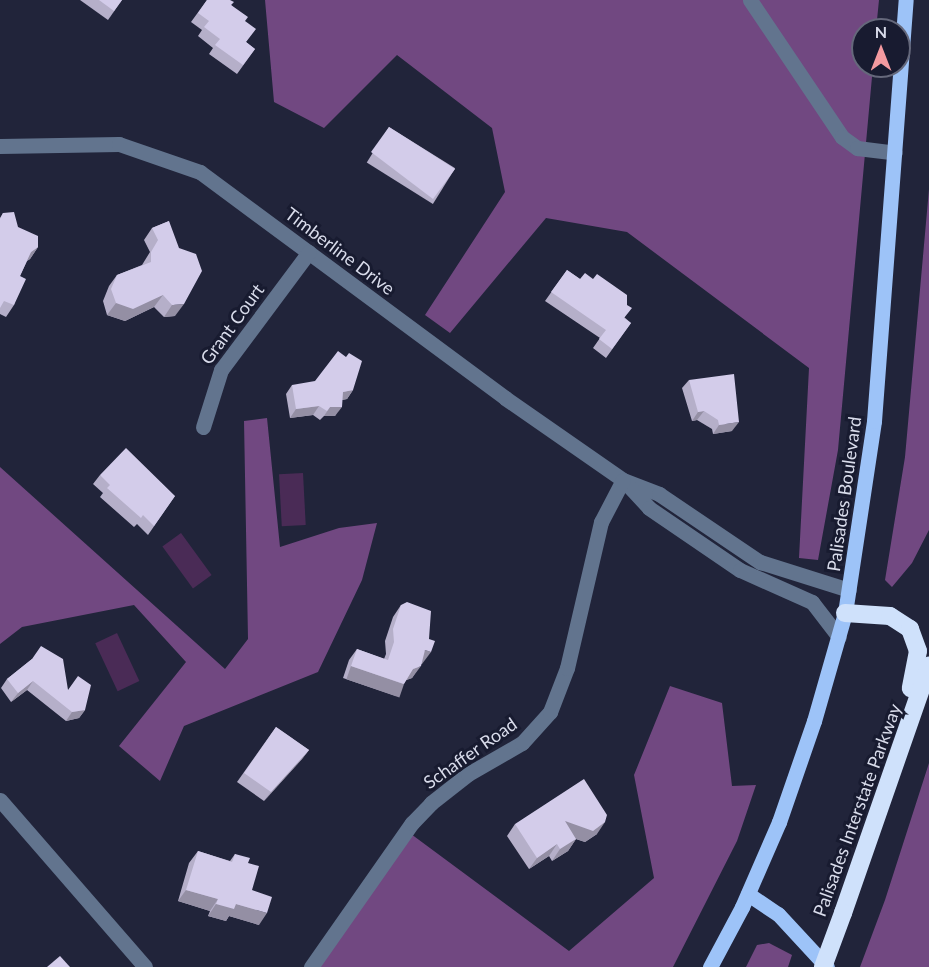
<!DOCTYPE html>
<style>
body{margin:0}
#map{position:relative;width:929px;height:967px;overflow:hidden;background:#21243a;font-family:Lato,sans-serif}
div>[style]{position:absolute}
.green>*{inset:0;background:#4a2b56;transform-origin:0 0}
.forest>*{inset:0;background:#714881}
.minor>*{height:15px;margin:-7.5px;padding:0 7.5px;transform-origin:7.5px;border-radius:7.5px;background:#62748e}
.major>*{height:15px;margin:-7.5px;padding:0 7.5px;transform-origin:7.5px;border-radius:7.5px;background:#9dc3f8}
.highway>*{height:18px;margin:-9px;padding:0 9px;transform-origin:9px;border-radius:9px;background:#cfe1fb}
.highway-bridge>*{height:18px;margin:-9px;padding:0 9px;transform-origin:9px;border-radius:9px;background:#cfe1fb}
.wall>*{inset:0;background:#b5afc9;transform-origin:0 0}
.shaded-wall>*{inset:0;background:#948fa4;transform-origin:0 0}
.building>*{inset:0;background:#d3ccea}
span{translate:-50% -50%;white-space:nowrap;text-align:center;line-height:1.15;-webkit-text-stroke:6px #181b30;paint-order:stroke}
.street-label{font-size:18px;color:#d9dceb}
.north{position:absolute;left:851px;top:18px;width:60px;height:60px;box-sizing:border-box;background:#181b30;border:2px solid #65687b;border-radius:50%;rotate:0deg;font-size:16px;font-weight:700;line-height:24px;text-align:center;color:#d9dceb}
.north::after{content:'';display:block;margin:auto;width:21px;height:27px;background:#f49aa0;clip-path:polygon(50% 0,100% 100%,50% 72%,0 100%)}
</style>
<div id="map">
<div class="green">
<div style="left:303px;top:473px;width:52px;height:24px;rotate:87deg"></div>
<div style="left:181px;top:533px;width:52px;height:23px;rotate:54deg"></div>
<div style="left:117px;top:633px;width:53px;height:24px;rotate:65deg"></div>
</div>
<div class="forest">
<div style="clip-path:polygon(265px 0,879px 0,876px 30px,863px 30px,863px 66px,873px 66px,838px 450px,818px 560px,799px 558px,809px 368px,627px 232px,546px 218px,450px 333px,425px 315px,505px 192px,492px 128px,397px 55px,324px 128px,274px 102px)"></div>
<div style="clip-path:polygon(929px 189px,929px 530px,912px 563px,892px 587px,885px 580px,905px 457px)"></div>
<div style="clip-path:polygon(267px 418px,280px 547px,339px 528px,377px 523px,362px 580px,318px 672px,184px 726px,160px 781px,119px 746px,186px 662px,134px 605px,22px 627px,0 644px,0 467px,225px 669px,248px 639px,244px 421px)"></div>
<div style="clip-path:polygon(670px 686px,722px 703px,732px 786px,756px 785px,737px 841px,673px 967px,319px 967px,411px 834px,569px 951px,654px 878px,634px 775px)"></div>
<div style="clip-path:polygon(929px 763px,929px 967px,860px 967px,885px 900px)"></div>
<div style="clip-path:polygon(769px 943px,792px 955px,788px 967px,746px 967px,757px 945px)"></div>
</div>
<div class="minor">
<div style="left:750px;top:0;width:165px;rotate:56.1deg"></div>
<div style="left:842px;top:137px;width:19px;rotate:36deg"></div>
<div style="left:857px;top:148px;width:38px;rotate:7deg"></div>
<div style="left:0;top:146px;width:119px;rotate:-1deg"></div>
<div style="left:119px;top:144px;width:86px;rotate:19.1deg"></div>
<div style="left:200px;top:172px;width:380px;rotate:36.5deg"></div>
<div style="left:505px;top:398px;width:144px;rotate:34.8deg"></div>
<div style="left:623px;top:480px;width:39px;rotate:21deg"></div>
<div style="left:659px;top:494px;width:122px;rotate:34deg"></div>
<div style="left:760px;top:562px;width:93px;rotate:17.5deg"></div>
<div style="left:203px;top:427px;width:60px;rotate:-72.5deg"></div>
<div style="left:221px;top:370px;width:147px;rotate:-53.3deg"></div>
<div style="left:625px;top:482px;width:35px;rotate:47deg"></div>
<div style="left:649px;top:508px;width:110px;rotate:34.3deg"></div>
<div style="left:740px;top:570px;width:79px;rotate:24deg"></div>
<div style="left:812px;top:602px;width:44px;rotate:52.4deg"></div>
<div style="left:0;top:800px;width:221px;rotate:49deg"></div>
<div style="left:311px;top:967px;width:176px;rotate:-55deg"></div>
<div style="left:412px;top:823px;width:28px;rotate:-46deg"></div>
<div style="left:431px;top:803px;width:47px;rotate:-38.1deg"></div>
<div style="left:468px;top:774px;width:62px;rotate:-29.9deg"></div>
<div style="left:522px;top:743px;width:42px;rotate:-47.9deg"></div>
<div style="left:550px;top:712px;width:47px;rotate:-68.9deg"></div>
<div style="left:567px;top:668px;width:150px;rotate:-76.9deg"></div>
<div style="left:601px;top:522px;width:47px;rotate:-62.4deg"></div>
</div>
<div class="major">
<div style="left:748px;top:894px;width:36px;rotate:34deg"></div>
<div style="left:778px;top:914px;width:72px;rotate:47.2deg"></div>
<div style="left:710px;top:967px;width:68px;rotate:-61.9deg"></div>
<div style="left:742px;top:907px;width:93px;rotate:-66.5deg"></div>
<div style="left:779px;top:822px;width:107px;rotate:-70.9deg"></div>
<div style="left:814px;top:721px;width:112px;rotate:-74deg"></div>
<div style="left:845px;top:613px;width:194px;rotate:-81.4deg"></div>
<div style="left:874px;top:421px;width:422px;rotate:-85.7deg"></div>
</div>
<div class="highway">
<div style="left:845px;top:613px;width:45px;rotate:3.8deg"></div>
<div style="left:890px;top:616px;width:24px;rotate:33deg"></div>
<div style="left:910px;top:629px;width:23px;rotate:70deg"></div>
<div style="left:918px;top:651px;width:38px;rotate:101deg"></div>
<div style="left:843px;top:913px;width:262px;rotate:-70.8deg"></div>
</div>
<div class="highway-bridge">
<div style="left:823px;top:967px;width:58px;rotate:-69.7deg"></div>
</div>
<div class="wall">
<div style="clip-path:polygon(80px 0,122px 0,108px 20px)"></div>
<div style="clip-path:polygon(207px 0,231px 5px,245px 21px,246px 42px,255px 49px,237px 74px,209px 54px,213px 48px,198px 36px,202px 30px,191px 22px)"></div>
<div style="left:389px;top:127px;width:78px;height:42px;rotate:32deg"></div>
<div style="clip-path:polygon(3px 213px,38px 247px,30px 259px,27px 261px,20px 276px,14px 305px,6px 317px,0 314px,0 218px)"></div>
<div style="clip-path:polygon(169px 221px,175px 316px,164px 317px,154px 307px,125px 321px,107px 315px,103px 301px,109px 286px,117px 275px,142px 265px,150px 252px,144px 240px,152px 228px)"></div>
<div style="clip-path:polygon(567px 270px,580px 279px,631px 323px,606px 358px,593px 348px,600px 338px,545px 301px)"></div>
<div style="clip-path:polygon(689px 380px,732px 431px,713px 434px,712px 429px,697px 420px,692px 421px,682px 388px)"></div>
<div style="clip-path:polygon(292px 385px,353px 390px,347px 399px,342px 400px,335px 416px,324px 416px,320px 420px,313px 415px,290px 418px,286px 394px)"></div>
<div style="clip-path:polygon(100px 475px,175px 496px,148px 535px,137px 524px,134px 527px,100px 497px,103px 493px,93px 484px)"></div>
<div style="clip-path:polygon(401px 605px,422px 664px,421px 664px,412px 678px,406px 680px,396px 696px,343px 678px,349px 660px,357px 649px,384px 659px,386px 654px,385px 641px,393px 617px)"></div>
<div style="clip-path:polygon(32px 659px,68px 690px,85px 710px,79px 718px,66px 721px,27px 690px,11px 702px,1px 688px,7px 679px)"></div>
<div style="clip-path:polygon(276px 727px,309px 750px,302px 759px,264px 801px,237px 782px)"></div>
<div style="clip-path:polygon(515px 824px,597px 834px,585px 842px,576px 839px,568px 851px,552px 861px,549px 856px,529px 869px,507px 836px)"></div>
<div style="clip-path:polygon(198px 851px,230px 861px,235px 854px,248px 863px,252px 890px,259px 925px,229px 916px,226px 921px,208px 916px,210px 911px,178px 901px,189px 863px)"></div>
</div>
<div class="shaded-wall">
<div style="clip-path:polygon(38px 247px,30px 259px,23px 263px,31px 252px)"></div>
<div style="clip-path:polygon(163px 295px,154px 307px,125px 321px,107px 315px,116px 303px)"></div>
<div style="clip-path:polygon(184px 304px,175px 316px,164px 317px,172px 305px)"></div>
<div style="clip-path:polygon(353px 390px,347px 399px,337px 401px,343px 392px)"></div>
<div style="clip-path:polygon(319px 406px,313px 415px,290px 418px,296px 409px)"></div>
<div style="clip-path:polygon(330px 407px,342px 407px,335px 416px,324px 416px)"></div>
<div style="clip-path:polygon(704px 411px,697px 420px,692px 421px,698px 412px)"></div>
<div style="clip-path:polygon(739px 422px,732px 431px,713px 434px,719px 425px)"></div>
<div style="clip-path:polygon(425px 650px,431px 652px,422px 664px,416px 662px)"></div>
<div style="left:351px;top:666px;width:56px;height:14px;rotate:19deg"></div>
<div style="clip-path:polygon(421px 666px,412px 678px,404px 681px,413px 669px)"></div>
<div style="clip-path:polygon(33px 681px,27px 690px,11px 702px,18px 693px)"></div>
<div style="clip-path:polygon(85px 710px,79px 718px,66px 721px,72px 712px)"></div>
<div style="clip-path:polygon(309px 750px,302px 759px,264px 801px,271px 792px)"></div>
<div style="clip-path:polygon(565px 821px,605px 822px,597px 834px,585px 842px,576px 839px,568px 851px,552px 861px,560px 849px)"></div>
<div style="clip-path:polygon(557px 844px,549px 856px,529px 869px,537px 858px)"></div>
<div style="clip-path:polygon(186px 890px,218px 899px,210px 911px,178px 901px)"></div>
<div style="clip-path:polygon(216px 904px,236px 904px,267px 913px,259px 925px,229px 916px,226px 921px,208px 916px)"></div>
</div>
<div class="building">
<div style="clip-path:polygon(99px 0,122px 0,114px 11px)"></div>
<div style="clip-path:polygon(207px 0,230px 0,234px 2px,231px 5px,248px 17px,245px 21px,256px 29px,246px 42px,255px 49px,243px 65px,215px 45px,220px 39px,204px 27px,209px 21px,198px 13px)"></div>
<div style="clip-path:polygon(389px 127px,455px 169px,433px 199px,371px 152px)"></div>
<div style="clip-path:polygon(14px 212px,18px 227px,38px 236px,38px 247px,31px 252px,20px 276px,26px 279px,14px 305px,4px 301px,0 308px,0 219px,3px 213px)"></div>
<div style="clip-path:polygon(169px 221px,179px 248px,196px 254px,202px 271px,184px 304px,172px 305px,163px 295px,133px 309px,116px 303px,111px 289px,117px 275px,151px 262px,151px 252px,158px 240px,152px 228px)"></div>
<div style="clip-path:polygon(567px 270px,580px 279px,585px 273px,593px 279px,597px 274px,627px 295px,627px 305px,632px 308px,624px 318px,631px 323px,612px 349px,599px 339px,606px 330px,551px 292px)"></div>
<div style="clip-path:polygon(338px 351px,346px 357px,349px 353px,362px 361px,353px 390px,343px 392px,342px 407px,330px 407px,327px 411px,319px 406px,296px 409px,292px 385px,315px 381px)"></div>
<div style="clip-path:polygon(734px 374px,739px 422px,719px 425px,718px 420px,704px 411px,698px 412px,689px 380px)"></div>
<div style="clip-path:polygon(126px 448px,175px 496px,154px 526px,143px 515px,141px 518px,107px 488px,110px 485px,100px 475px)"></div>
<div style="clip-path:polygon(407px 602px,431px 611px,429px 639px,435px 641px,431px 652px,425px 650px,421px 666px,413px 669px,404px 684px,351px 666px,357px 649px,388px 660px,394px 642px,393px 629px,401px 605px)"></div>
<div style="clip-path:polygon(41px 646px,63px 659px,68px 690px,78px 676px,91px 685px,85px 710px,72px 712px,33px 681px,18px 693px,7px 679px,32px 659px)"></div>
<div style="clip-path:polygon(276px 727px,309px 750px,271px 792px,244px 773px)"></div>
<div style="clip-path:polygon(584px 779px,607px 815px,605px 822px,593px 831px,565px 821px,576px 839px,560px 849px,557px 844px,537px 858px,515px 824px)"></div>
<div style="clip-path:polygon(198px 851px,232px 862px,235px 854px,250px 858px,248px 863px,259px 866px,252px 890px,272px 897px,267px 913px,236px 904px,234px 909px,216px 904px,218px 899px,186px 890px)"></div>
<div style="clip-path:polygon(60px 956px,70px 967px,47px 967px)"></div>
</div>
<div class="street-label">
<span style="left:340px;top:251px;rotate:37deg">Timberline Drive</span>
<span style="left:232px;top:324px;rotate:-54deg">Grant Court</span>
<span style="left:844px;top:494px;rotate:-82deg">Palisades Boulevard</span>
<span style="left:470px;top:753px;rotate:-35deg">Schaffer Road</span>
<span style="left:857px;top:810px;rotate:-70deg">Palisades Interstate Parkway</span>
</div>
<div class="north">N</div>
</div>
